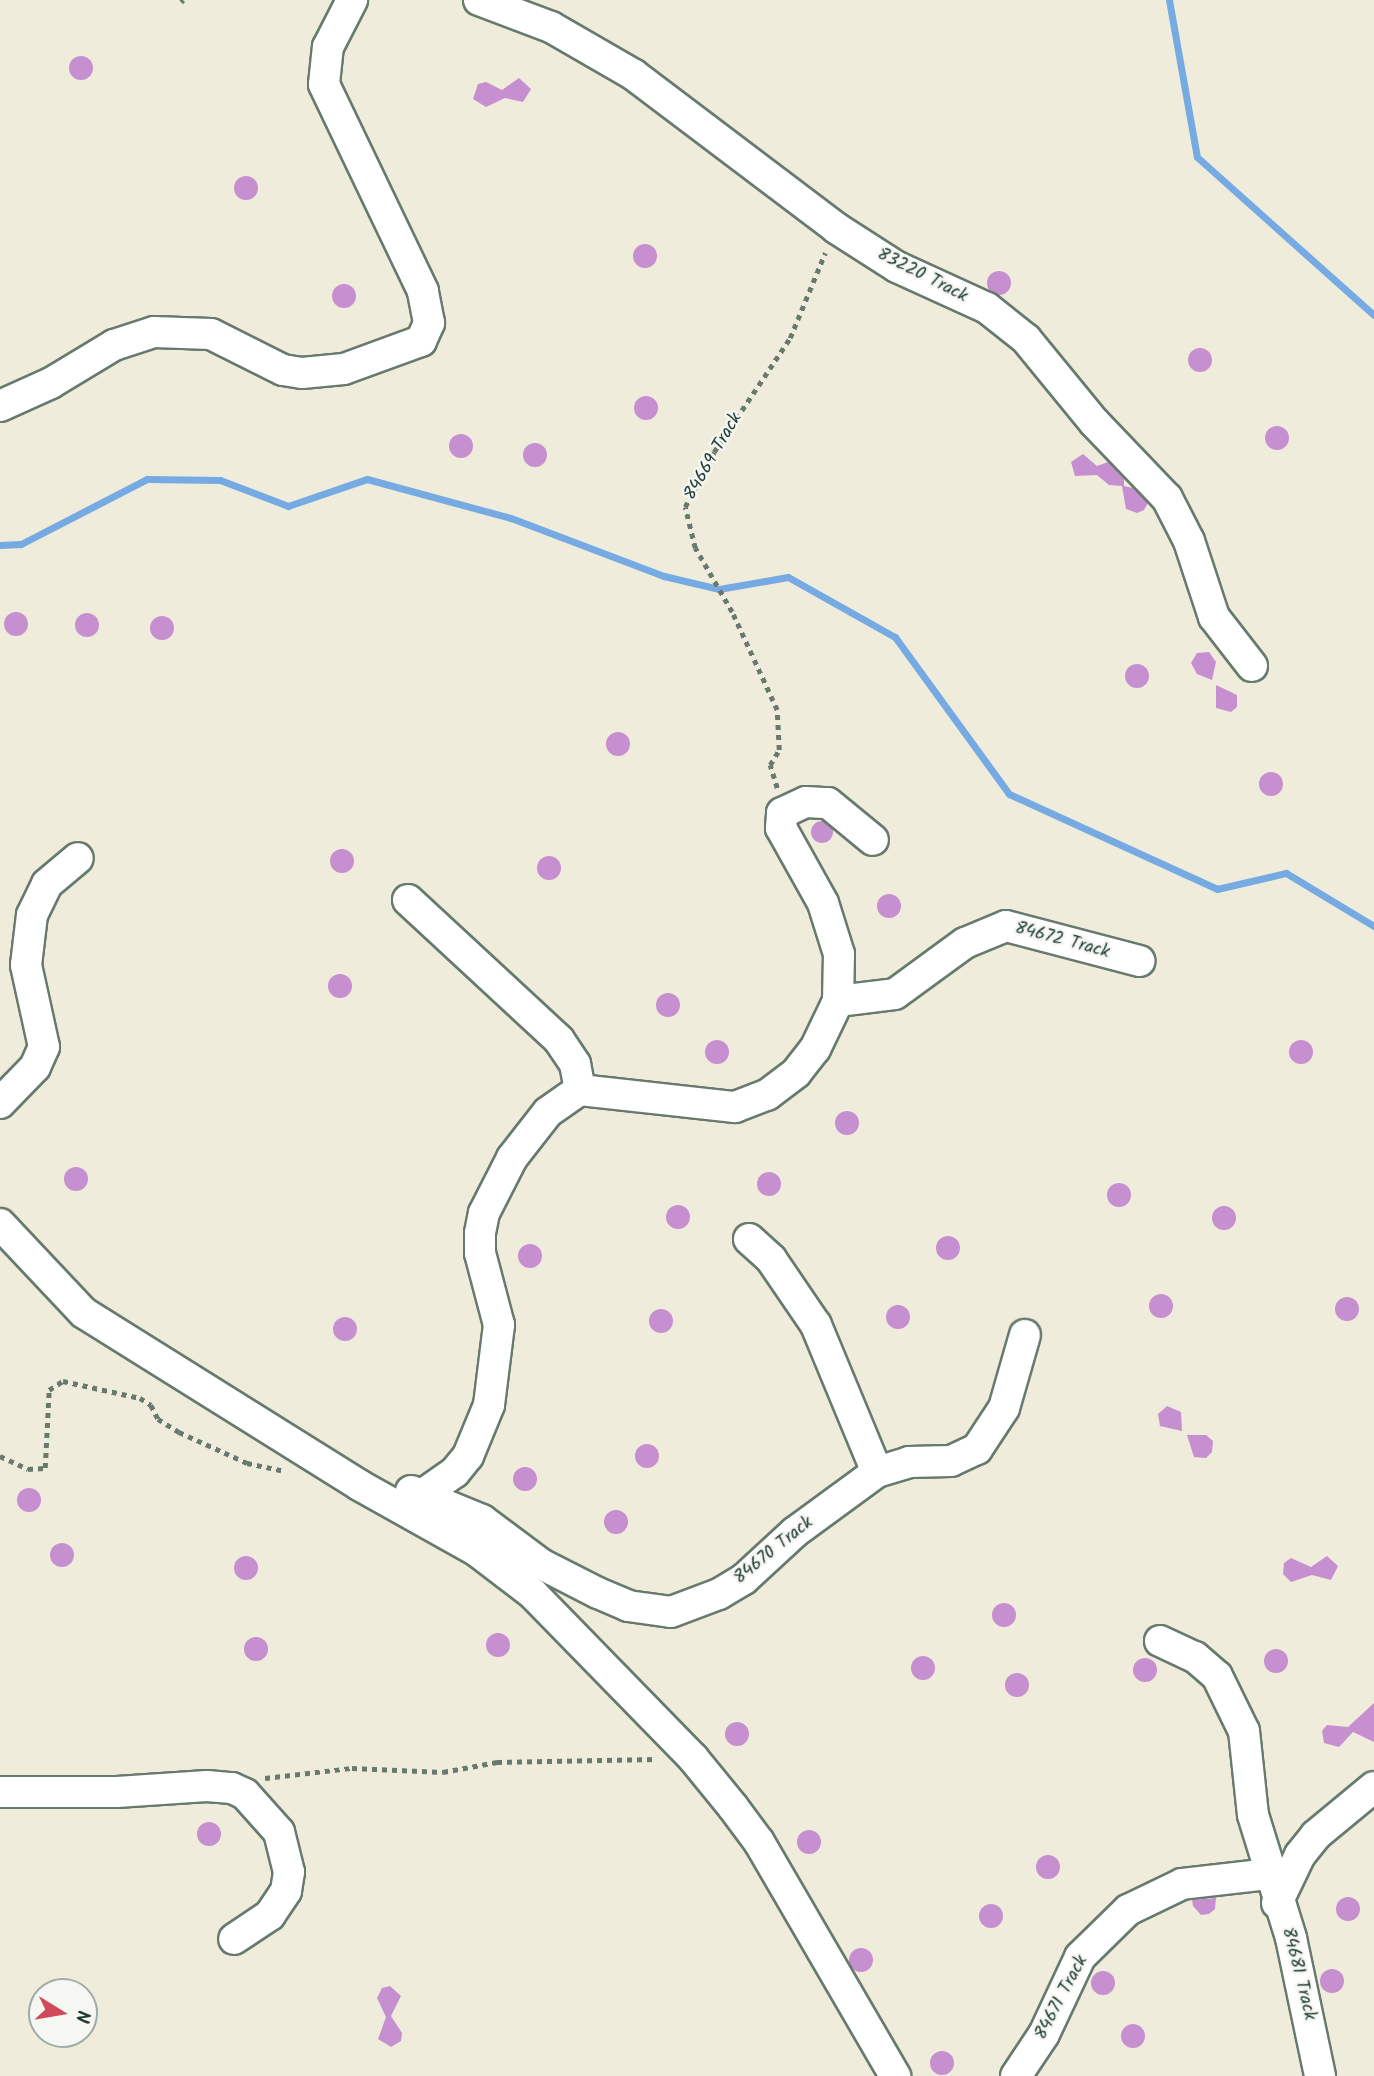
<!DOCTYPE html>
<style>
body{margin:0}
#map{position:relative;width:1374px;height:2076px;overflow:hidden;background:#f0ecdb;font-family:Kalam,sans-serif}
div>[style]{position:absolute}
.stream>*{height:7px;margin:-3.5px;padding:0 3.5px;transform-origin:3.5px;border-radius:3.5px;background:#76aae3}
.building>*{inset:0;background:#c68fd0}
.round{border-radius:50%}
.path>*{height:4.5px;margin-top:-2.25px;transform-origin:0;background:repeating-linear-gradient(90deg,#687a6e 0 5px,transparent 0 10px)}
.roads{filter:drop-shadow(2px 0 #687a6e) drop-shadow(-2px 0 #687a6e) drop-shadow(0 2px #687a6e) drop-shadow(0 -2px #687a6e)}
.street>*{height:30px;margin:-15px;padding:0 15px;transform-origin:15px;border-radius:15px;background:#fff}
span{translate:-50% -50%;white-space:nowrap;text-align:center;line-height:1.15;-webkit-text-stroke:5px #f6f6f2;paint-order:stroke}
.street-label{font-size:18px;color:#1f3d34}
.north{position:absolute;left:28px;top:1978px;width:70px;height:70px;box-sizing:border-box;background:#f6f6f2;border:2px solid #a0aca6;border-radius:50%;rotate:101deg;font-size:19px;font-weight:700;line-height:28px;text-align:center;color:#1f3d34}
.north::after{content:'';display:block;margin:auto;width:24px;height:32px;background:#d1495b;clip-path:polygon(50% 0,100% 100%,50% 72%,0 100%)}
</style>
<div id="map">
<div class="stream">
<div style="left:1169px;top:0;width:159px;rotate:79.9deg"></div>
<div style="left:1197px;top:157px;width:237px;rotate:41.8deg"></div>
<div style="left:0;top:545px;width:21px;rotate:-3deg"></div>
<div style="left:21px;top:544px;width:142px;rotate:-27.3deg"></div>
<div style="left:147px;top:479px;width:73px;rotate:0.8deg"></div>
<div style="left:220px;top:480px;width:73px;rotate:20.9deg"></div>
<div style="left:288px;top:506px;width:83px;rotate:-18.9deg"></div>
<div style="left:367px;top:479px;width:149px;rotate:15.2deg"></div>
<div style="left:511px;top:518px;width:164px;rotate:20.8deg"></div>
<div style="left:664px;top:576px;width:57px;rotate:13.3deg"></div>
<div style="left:719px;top:589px;width:70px;rotate:-9.9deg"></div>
<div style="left:788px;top:577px;width:123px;rotate:29.3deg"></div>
<div style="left:895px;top:637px;width:194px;rotate:54deg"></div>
<div style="left:1009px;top:794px;width:229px;rotate:24.5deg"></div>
<div style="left:1217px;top:889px;width:71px;rotate:-13.1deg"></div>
<div style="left:1286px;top:873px;width:103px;rotate:31.1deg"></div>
</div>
<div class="building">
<div class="round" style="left:69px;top:56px;width:24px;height:24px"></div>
<div style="clip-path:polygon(519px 78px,531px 89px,523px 102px,505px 98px,486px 107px,473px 99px,478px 84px,486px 82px,502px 90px)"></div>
<div class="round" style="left:234px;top:176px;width:24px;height:24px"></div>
<div class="round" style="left:633px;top:244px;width:24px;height:24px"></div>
<div class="round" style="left:987px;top:271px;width:24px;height:24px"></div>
<div class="round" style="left:332px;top:284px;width:24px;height:24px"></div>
<div class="round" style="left:1188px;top:348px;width:24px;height:24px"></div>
<div class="round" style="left:634px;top:396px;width:24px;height:24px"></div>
<div class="round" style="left:1265px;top:426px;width:24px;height:24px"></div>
<div class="round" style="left:449px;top:434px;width:24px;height:24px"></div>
<div class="round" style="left:523px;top:443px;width:24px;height:24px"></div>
<div style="clip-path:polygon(1083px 454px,1097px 466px,1108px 462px,1124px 479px,1124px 486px,1133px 488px,1148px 503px,1144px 510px,1137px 513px,1126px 509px,1122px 486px,1109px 485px,1097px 475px,1075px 476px,1071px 462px)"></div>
<div class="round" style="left:4px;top:612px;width:24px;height:24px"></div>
<div class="round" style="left:75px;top:613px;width:24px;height:24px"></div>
<div class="round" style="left:150px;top:616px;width:24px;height:24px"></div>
<div style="clip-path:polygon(1209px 652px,1216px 662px,1212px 680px,1197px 674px,1191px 663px,1197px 653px)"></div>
<div class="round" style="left:1125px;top:664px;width:24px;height:24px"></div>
<div style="clip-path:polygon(1216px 685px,1237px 695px,1237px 707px,1231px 712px,1216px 708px)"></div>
<div class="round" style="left:606px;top:732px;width:24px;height:24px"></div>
<div class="round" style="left:1259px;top:772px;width:24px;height:24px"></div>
<div class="round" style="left:811px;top:821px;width:22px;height:22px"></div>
<div class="round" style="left:330px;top:849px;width:24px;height:24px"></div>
<div class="round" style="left:537px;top:856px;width:24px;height:24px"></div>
<div class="round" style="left:877px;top:894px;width:24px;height:24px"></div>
<div class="round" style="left:328px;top:974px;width:24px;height:24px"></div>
<div class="round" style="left:656px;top:993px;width:24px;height:24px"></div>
<div class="round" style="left:1289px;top:1040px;width:24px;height:24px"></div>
<div class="round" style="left:705px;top:1040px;width:24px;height:24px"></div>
<div class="round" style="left:835px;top:1111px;width:24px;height:24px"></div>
<div class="round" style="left:64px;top:1167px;width:24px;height:24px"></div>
<div class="round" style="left:757px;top:1172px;width:24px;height:24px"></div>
<div class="round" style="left:1107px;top:1183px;width:24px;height:24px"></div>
<div class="round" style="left:666px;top:1205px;width:24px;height:24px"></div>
<div class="round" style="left:1212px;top:1206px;width:24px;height:24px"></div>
<div class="round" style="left:936px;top:1236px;width:24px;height:24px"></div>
<div class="round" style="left:518px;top:1244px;width:24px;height:24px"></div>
<div class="round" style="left:1149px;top:1294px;width:24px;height:24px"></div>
<div class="round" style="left:1335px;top:1297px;width:24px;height:24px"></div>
<div class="round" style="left:886px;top:1305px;width:24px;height:24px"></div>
<div class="round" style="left:649px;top:1309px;width:24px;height:24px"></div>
<div class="round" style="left:333px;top:1317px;width:24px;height:24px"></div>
<div style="clip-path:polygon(1167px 1406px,1181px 1412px,1182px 1431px,1160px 1426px,1158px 1414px)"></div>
<div style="clip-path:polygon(1187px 1435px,1206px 1435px,1213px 1441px,1212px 1452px,1206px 1458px,1194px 1457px)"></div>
<div class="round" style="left:635px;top:1444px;width:24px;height:24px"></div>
<div class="round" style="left:513px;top:1467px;width:24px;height:24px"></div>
<div class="round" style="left:17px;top:1488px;width:24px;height:24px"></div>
<div class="round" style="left:604px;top:1510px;width:24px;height:24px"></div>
<div class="round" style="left:50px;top:1543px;width:24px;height:24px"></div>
<div class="round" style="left:234px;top:1556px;width:24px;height:24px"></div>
<div style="clip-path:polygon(1327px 1556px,1338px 1566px,1331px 1580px,1312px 1575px,1291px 1582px,1283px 1574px,1284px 1563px,1291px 1558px,1311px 1567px)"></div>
<div class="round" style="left:992px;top:1603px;width:24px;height:24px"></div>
<div class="round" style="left:486px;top:1633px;width:24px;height:24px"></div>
<div class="round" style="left:244px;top:1637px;width:24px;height:24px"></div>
<div class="round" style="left:1264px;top:1649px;width:24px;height:24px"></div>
<div class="round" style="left:911px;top:1656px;width:24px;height:24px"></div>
<div class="round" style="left:1133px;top:1658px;width:24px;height:24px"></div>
<div class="round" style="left:1005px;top:1673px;width:24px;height:24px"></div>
<div style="clip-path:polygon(1374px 1703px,1374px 1742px,1353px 1732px,1339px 1747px,1324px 1743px,1322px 1731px,1327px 1725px,1348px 1727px)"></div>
<div class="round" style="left:725px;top:1722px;width:24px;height:24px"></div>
<div class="round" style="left:197px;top:1822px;width:24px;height:24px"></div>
<div class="round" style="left:797px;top:1830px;width:24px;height:24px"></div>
<div class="round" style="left:1036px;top:1855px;width:24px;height:24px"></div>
<div class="round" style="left:1336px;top:1897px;width:24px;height:24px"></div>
<div style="clip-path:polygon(1216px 1898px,1215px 1909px,1209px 1914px,1201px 1915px,1193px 1906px,1192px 1900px)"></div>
<div class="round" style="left:979px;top:1904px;width:24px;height:24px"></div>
<div class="round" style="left:849px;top:1948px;width:24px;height:24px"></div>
<div class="round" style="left:1320px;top:1969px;width:24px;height:24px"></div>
<div class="round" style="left:1091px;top:1971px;width:24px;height:24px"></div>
<div style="clip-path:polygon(390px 1986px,401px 1996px,391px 2016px,402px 2033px,401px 2041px,391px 2047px,378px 2039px,386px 2017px,377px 1998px,382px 1988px)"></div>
<div class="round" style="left:1121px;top:2024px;width:24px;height:24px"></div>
<div class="round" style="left:930px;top:2051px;width:24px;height:24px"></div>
</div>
<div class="path">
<div style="left:181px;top:2px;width:3px;rotate:-45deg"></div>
<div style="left:777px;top:788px;width:24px;rotate:-107deg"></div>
<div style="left:770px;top:765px;width:17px;rotate:-59deg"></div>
<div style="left:779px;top:750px;width:40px;rotate:-92.9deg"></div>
<div style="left:777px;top:710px;width:108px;rotate:-114.7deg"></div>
<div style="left:732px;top:612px;width:74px;rotate:-120deg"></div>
<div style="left:695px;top:548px;width:42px;rotate:-103.7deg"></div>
<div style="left:685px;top:507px;width:62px;rotate:-62.2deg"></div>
<div style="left:714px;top:452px;width:137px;rotate:-56.3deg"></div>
<div style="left:790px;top:338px;width:92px;rotate:-67.6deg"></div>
<div style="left:0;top:1456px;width:31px;rotate:25deg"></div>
<div style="left:28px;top:1469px;width:17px;rotate:-3deg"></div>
<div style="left:45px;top:1468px;width:78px;rotate:-87.1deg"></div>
<div style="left:49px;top:1390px;width:17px;rotate:-33deg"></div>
<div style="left:63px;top:1381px;width:79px;rotate:12.4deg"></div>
<div style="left:140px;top:1398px;width:13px;rotate:32deg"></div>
<div style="left:151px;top:1405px;width:16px;rotate:63deg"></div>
<div style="left:158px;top:1419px;width:25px;rotate:32deg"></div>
<div style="left:179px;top:1432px;width:75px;rotate:24.5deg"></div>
<div style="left:247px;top:1463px;width:35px;rotate:12deg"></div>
<div style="left:265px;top:1778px;width:88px;rotate:-6.6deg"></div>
<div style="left:352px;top:1768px;width:91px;rotate:2.5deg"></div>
<div style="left:443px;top:1772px;width:55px;rotate:-10.5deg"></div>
<div style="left:497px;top:1762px;width:160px;rotate:-1.1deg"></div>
</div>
<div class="roads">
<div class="street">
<div style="left:479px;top:0;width:77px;rotate:20.6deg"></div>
<div style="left:551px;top:27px;width:96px;rotate:30deg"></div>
<div style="left:634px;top:75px;width:253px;rotate:37.1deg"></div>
<div style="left:836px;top:228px;width:72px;rotate:32.6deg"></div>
<div style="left:897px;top:267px;width:99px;rotate:24.5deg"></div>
<div style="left:987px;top:308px;width:50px;rotate:38.5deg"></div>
<div style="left:1026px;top:339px;width:107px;rotate:50.7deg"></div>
<div style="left:1094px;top:422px;width:105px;rotate:46.2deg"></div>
<div style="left:1167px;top:498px;width:48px;rotate:62.9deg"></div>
<div style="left:1189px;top:541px;width:80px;rotate:71.8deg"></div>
<div style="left:1214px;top:617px;width:62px;rotate:52.2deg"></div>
<div style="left:0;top:406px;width:56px;rotate:-24.3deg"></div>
<div style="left:51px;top:383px;width:74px;rotate:-31.1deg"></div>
<div style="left:114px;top:345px;width:42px;rotate:-18deg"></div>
<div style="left:154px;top:332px;width:57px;rotate:2deg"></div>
<div style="left:211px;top:334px;width:80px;rotate:26.6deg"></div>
<div style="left:283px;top:370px;width:19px;rotate:9deg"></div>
<div style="left:302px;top:373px;width:42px;rotate:-5.4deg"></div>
<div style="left:344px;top:369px;width:82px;rotate:-20deg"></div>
<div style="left:421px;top:341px;width:20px;rotate:-66deg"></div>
<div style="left:429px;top:323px;width:33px;rotate:-101deg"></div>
<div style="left:423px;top:291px;width:229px;rotate:-115.6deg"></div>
<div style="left:324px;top:84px;width:37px;rotate:-84deg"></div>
<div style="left:328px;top:47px;width:53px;rotate:-62.9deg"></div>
<div style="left:408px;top:900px;width:206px;rotate:42.8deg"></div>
<div style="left:559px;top:1040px;width:29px;rotate:56deg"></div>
<div style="left:575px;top:1064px;width:26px;rotate:79deg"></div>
<div style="left:838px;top:1001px;width:57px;rotate:-7deg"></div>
<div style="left:895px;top:994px;width:87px;rotate:-36.1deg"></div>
<div style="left:965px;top:943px;width:44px;rotate:-22.5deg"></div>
<div style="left:1006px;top:926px;width:138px;rotate:14.7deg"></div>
<div style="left:0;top:1103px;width:50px;rotate:-45.8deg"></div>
<div style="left:35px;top:1067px;width:22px;rotate:-66deg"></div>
<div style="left:44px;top:1047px;width:84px;rotate:-102.4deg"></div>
<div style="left:26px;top:965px;width:50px;rotate:-83.2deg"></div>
<div style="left:32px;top:915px;width:34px;rotate:-64deg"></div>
<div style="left:47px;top:884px;width:40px;rotate:-40deg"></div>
<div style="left:0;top:1224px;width:122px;rotate:46.7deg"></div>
<div style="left:84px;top:1313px;width:324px;rotate:32deg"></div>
<div style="left:359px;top:1485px;width:135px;rotate:29.2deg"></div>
<div style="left:477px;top:1551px;width:71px;rotate:37.5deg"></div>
<div style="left:533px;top:1594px;width:229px;rotate:45.7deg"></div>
<div style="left:693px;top:1758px;width:63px;rotate:50.8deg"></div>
<div style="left:733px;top:1807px;width:44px;rotate:53.4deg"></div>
<div style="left:759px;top:1842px;width:271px;rotate:59.8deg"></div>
<div style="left:749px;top:1239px;width:30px;rotate:42deg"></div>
<div style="left:771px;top:1259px;width:80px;rotate:55.7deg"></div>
<div style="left:816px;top:1325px;width:159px;rotate:67.5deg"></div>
<div style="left:411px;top:1491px;width:77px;rotate:22.2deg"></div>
<div style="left:482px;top:1520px;width:74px;rotate:36.7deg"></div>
<div style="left:541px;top:1564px;width:64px;rotate:27deg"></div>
<div style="left:598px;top:1593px;width:33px;rotate:23deg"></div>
<div style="left:628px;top:1606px;width:43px;rotate:7.9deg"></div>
<div style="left:671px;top:1612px;width:51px;rotate:-20.6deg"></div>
<div style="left:719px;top:1594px;width:29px;rotate:-31deg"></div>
<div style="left:744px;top:1579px;width:69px;rotate:-42.7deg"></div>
<div style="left:795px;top:1532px;width:102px;rotate:-36.2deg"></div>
<div style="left:877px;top:1472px;width:34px;rotate:-17deg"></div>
<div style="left:909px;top:1462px;width:42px;rotate:-1.4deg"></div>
<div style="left:951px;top:1461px;width:29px;rotate:-25deg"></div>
<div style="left:977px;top:1449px;width:49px;rotate:-56.6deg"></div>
<div style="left:1004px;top:1408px;width:76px;rotate:-74deg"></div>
<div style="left:422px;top:1495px;width:40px;rotate:-34.9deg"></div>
<div style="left:455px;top:1472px;width:21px;rotate:-51deg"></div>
<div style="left:468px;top:1456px;width:55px;rotate:-67.6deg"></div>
<div style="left:489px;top:1405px;width:81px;rotate:-82.9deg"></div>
<div style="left:499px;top:1325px;width:74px;rotate:-104.8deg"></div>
<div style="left:480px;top:1253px;width:20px;rotate:-90deg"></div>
<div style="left:480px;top:1233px;width:20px;rotate:-79deg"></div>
<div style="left:484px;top:1213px;width:62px;rotate:-63deg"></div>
<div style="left:512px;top:1158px;width:58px;rotate:-52deg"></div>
<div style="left:548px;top:1112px;width:39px;rotate:-35deg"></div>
<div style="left:580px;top:1090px;width:156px;rotate:6.3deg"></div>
<div style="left:735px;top:1107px;width:34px;rotate:-21deg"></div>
<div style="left:767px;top:1095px;width:36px;rotate:-37deg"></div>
<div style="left:796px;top:1073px;width:31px;rotate:-52deg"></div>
<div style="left:815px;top:1049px;width:53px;rotate:-64.4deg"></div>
<div style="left:838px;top:1001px;width:47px;rotate:-88.8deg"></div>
<div style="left:839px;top:954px;width:53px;rotate:-107.4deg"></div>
<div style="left:823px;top:903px;width:86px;rotate:-119.2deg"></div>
<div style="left:781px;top:828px;width:15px;rotate:-86deg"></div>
<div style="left:782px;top:813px;width:26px;rotate:-25deg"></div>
<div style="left:806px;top:802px;width:22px;rotate:3deg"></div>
<div style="left:828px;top:803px;width:58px;rotate:39.4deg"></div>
<div style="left:1160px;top:1641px;width:38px;rotate:25deg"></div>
<div style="left:1195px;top:1657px;width:29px;rotate:41deg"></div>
<div style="left:1217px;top:1676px;width:61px;rotate:63.9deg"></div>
<div style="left:1244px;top:1731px;width:84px;rotate:83.9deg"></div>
<div style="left:1253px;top:1815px;width:129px;rotate:72.8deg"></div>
<div style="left:1291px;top:1938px;width:141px;rotate:78.1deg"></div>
<div style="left:0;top:1792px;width:117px"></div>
<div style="left:117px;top:1792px;width:90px;rotate:-3.8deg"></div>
<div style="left:207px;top:1786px;width:25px;rotate:5deg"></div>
<div style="left:232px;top:1788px;width:14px;rotate:25deg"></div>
<div style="left:245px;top:1794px;width:51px;rotate:48.2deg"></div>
<div style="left:279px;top:1832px;width:41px;rotate:76deg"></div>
<div style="left:289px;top:1872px;width:19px;rotate:99deg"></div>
<div style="left:286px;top:1891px;width:29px;rotate:124deg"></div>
<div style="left:270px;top:1915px;width:43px;rotate:146.3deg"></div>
<div style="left:1277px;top:1903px;width:53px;rotate:-64.4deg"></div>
<div style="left:1300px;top:1855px;width:26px;rotate:-51deg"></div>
<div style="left:1316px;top:1835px;width:75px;rotate:-39.6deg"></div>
<div style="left:1016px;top:2076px;width:50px;rotate:-56.3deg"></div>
<div style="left:1044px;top:2034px;width:85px;rotate:-64.9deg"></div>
<div style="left:1080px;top:1957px;width:67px;rotate:-44.4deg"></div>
<div style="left:1128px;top:1910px;width:60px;rotate:-25.7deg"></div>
<div style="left:1182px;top:1884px;width:87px;rotate:-6.6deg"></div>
</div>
</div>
<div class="street-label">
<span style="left:922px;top:276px;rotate:27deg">83220 Track</span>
<span style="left:714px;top:457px;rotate:-60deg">84669 Track</span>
<span style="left:1062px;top:941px;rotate:15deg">84672 Track</span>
<span style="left:774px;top:1551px;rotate:-39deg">84670 Track</span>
<span style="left:1298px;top:1974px;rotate:76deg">84681 Track</span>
<span style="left:1062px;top:1998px;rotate:-62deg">84671 Track</span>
</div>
<div class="north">N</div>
</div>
